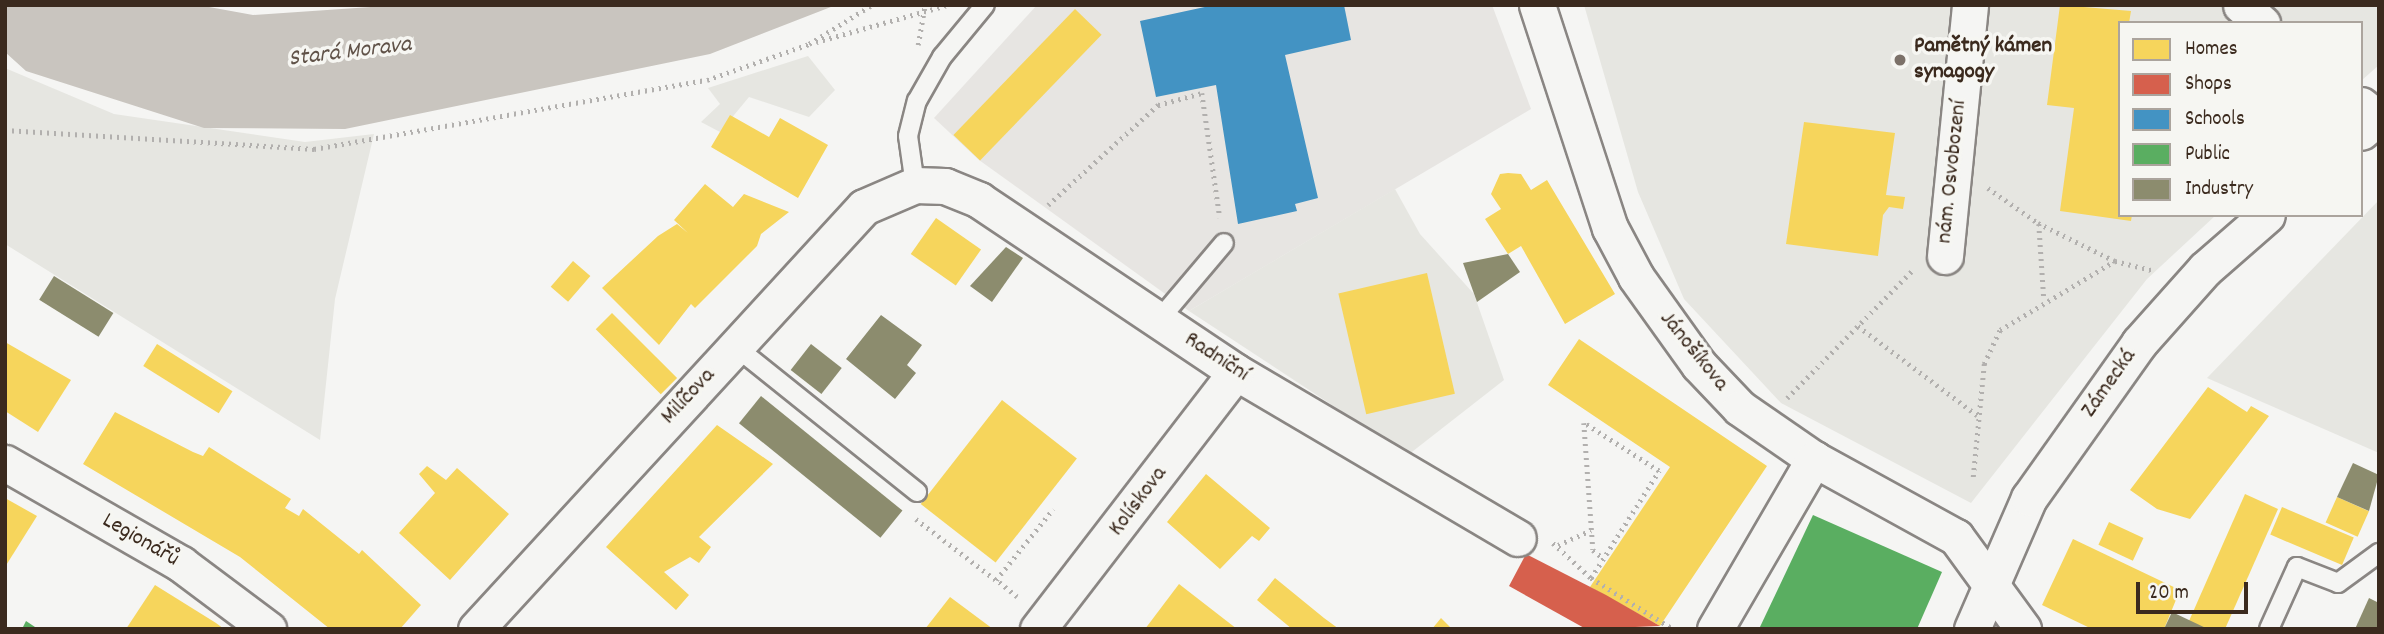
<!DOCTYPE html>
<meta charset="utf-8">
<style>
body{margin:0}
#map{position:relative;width:2384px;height:634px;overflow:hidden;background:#f5f5f3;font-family:Dekko,sans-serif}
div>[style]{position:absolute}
.built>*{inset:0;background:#e7e5e2}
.green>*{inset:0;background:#e6e6e1}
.water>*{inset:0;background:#c9c5bf}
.homes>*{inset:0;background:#f6d55c;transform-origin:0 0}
.shops>*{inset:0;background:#d6604d}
.schools>*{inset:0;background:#4393c3}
.public>*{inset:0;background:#5aae61}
.industry>*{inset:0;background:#8c8c6e;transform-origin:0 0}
.path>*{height:4.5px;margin-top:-2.25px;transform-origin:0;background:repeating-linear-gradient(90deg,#b2b0ae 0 2px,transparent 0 7px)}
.roads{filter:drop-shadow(2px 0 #8a8683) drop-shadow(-2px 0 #8a8683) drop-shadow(0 2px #8a8683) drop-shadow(0 -2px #8a8683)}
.lane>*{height:18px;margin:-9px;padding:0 9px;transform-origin:9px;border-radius:9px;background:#f5f5f3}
.street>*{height:35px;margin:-17.5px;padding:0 17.5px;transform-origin:17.5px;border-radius:17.5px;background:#f5f5f3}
.dots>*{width:19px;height:19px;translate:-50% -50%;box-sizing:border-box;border:4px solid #f6f6f2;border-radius:50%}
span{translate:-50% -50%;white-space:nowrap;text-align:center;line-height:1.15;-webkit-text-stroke:7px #f6f6f2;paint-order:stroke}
.poi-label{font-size:23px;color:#3b2a1e;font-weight:700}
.left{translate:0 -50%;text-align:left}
.street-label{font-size:23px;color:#3b2a1e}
.water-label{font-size:24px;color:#605248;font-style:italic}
.frame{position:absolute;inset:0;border:7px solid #3b2a1e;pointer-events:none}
.legend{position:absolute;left:2118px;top:21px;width:245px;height:196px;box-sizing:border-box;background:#f6f6f2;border:2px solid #aba49d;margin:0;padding:9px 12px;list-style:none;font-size:21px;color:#3b2a1e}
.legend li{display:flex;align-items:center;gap:14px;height:35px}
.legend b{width:35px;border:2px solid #aba49d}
.scale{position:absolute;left:2136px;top:582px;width:112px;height:32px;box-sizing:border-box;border:4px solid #3b2a1e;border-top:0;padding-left:9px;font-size:21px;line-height:24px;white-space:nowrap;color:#3b2a1e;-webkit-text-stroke:5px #f6f6f2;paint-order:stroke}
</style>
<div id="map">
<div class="built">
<div style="clip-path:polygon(1037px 5px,1492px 5px,1531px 109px,1189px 311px,979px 160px,934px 118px)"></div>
</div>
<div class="green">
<div style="clip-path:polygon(1584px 5px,2379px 5px,2379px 65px,2361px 81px,2361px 23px,2120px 23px,2120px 215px,2216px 215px,2147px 279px,1971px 503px,1781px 403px,1684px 299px,1638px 192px)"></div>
<div style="clip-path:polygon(808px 56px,835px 90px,809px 117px,749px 97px,720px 132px,701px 122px,720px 104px,708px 88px)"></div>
<div style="clip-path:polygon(5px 68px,114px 114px,305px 142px,374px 134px,335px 299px,320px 440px,5px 244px)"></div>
<div style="clip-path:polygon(1395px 189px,1420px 234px,1474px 294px,1504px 380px,1408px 455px,1189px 311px)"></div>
<div style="clip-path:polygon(2379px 200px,2379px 453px,2207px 378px)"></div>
</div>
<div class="water">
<div style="clip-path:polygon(5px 5px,198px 5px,253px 15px,400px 5px,836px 5px,710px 54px,345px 129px,204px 128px,26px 71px,5px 52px)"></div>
</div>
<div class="homes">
<div style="clip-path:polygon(2060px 5px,2131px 11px,2129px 23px,2120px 23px,2118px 114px,2120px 215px,2132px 215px,2131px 221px,2060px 211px,2074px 108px,2047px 105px)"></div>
<div style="left:1075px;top:9px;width:37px;height:175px;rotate:44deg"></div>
<div style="clip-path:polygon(730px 115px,769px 137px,780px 118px,828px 145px,798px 198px,711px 147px)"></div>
<div style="clip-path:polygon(1804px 122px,1895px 133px,1886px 195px,1905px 197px,1903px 209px,1889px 207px,1883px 215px,1878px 256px,1786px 244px)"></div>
<div style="clip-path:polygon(1508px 173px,1521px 174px,1531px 190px,1547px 180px,1615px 294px,1565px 324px,1521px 246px,1508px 254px,1485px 219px,1501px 209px,1491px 194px,1500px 174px)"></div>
<div style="clip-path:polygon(705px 184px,733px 207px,744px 194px,789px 212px,761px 234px,757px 246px,695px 308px,691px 304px,659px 345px,602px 288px,658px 236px,677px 224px,688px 233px,674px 220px)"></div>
<div style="left:936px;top:218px;width:55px;height:44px;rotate:35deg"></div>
<div style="left:573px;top:261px;width:23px;height:34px;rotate:41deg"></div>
<div style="left:1427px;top:273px;width:124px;height:91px;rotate:77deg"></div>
<div style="left:612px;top:313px;width:92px;height:23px;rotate:45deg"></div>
<div style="clip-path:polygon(1579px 339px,1767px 466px,1660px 626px,1590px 587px,1670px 467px,1548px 385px)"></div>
<div style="clip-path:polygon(5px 342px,71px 380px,38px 432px,5px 411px)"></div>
<div style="left:157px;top:344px;width:89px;height:26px;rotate:32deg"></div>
<div style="clip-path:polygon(2208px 387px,2247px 412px,2251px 406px,2269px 416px,2190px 519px,2157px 509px,2130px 490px)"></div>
<div style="left:1002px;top:400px;width:95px;height:132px;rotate:38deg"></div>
<div style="clip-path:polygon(115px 412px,193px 452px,203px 456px,209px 447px,291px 499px,285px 508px,299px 516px,303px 509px,359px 554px,362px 550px,421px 605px,400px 629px,330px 629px,240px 557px,83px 464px)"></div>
<div style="clip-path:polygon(717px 425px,773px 464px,699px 537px,711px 547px,699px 563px,690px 557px,664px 572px,689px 595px,676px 610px,606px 547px)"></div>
<div style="clip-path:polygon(427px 466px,446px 480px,457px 468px,509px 514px,450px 580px,399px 533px,435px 493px,419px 474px)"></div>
<div style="clip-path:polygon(1206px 474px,1270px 528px,1259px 541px,1252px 536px,1220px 569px,1167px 522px)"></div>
<div style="clip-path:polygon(2245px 494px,2278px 509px,2225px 629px,2207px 629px,2189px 621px)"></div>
<div style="left:2337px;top:497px;width:35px;height:28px;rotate:24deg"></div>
<div style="clip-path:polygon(5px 498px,37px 516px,5px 567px)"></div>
<div style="left:2282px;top:507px;width:78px;height:30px;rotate:23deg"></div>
<div style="left:2109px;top:522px;width:38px;height:25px;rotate:25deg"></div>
<div style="clip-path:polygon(2073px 539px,2180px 590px,2164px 629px,2092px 629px,2042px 605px)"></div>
<div style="clip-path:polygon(1275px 578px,1324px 618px,1339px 629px,1292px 629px,1257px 600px)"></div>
<div style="clip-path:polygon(1179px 584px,1237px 629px,1145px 629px)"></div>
<div style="clip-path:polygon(155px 585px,216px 623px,224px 629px,126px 629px)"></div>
<div style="clip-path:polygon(950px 597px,993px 629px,925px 629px)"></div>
<div style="clip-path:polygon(1441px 618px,1452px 629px,1432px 629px)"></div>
</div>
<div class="shops">
<div style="clip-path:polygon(1526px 554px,1606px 595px,1660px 626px,1586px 629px,1509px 586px)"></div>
</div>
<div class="schools">
<div style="clip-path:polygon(1214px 5px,1344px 5px,1351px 40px,1285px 55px,1318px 198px,1295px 204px,1297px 211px,1238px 224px,1216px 85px,1156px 97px,1140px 21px)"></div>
</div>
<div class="public">
<div style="clip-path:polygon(1813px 515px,1942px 572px,1917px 629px,1759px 629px)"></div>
<div style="clip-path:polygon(26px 621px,38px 629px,22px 629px)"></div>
</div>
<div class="industry">
<div style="clip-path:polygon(1006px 247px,1023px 258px,992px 302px,970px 286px)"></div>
<div style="clip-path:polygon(1508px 254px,1520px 272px,1477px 302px,1463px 263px)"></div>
<div style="left:54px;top:276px;width:70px;height:28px;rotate:32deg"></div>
<div style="clip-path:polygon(881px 315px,922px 345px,907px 365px,916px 373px,895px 399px,846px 359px)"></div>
<div style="left:811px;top:344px;width:39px;height:33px;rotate:38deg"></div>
<div style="left:761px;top:396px;width:182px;height:35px;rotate:39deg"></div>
<div style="clip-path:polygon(2353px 463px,2379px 475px,2369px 511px,2337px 497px)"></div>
<div style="clip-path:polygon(2369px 598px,2379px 603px,2379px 629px,2355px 629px)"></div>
<div style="clip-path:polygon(2172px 612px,2208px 629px,2164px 629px)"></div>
</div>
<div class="path">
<div style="left:816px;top:42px;width:137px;rotate:-15.7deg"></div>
<div style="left:918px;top:45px;width:41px;rotate:-80.1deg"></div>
<div style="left:5px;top:130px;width:310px;rotate:3.5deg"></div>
<div style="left:314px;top:149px;width:399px;rotate:-10deg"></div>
<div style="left:707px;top:80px;width:108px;rotate:-19.4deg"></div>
<div style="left:809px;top:44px;width:74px;rotate:-31.8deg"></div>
<div style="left:1988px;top:188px;width:61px;rotate:35deg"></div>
<div style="left:2038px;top:223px;width:86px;rotate:26.3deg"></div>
<div style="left:2115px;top:261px;width:38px;rotate:14deg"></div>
<div style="left:1048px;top:205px;width:149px;rotate:-42.3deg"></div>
<div style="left:1158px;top:105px;width:46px;rotate:-15.3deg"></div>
<div style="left:1202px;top:93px;width:126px;rotate:81.8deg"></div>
<div style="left:2039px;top:224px;width:75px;rotate:86.2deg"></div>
<div style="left:1858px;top:326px;width:149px;rotate:36.8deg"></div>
<div style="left:1787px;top:398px;width:180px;rotate:-45.5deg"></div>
<div style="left:1973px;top:477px;width:114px;rotate:-84.4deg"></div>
<div style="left:1984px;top:364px;width:38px;rotate:-65deg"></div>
<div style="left:2000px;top:330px;width:134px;rotate:-31deg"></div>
<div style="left:916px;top:519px;width:101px;rotate:37.3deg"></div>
<div style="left:1553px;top:543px;width:52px;rotate:42.6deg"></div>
<div style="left:1591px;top:578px;width:97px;rotate:31.9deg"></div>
<div style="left:1558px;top:545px;width:36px;rotate:-24deg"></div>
<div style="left:1591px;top:578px;width:127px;rotate:-57.6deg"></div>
<div style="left:1659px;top:471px;width:89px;rotate:-147.4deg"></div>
<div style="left:1584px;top:423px;width:127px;rotate:85.9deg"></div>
<div style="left:1593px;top:550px;width:13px;rotate:39deg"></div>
<div style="left:1017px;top:597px;width:27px;rotate:-141deg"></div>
<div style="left:996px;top:580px;width:91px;rotate:-51.2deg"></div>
</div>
<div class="roads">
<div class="lane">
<div style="left:915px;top:185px;width:49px;rotate:-98.1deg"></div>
<div style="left:908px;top:136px;width:36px;rotate:-76deg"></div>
<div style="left:917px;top:101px;width:51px;rotate:-60.4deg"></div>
<div style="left:942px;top:57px;width:67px;rotate:-50.4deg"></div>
<div style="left:1158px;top:321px;width:102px;rotate:-49.8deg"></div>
<div style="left:736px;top:347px;width:232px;rotate:38.7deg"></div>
<div style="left:2269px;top:629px;width:68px;rotate:-65.7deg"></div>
<div style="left:2297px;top:567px;width:44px;rotate:21.3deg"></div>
<div style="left:2338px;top:583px;width:51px;rotate:-36.2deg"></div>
</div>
<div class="street">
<div style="left:1537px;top:5px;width:235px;rotate:71.9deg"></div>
<div style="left:1610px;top:228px;width:55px;rotate:62deg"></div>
<div style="left:1636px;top:277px;width:108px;rotate:54.4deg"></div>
<div style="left:1699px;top:365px;width:59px;rotate:46.4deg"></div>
<div style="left:1740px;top:408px;width:90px;rotate:34.6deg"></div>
<div style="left:1814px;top:459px;width:162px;rotate:28.8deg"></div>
<div style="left:1956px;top:537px;width:114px;rotate:53.9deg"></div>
<div style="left:2241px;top:5px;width:28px;rotate:41deg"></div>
<div style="left:2361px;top:105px;width:21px;rotate:39deg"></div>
<div style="left:2377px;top:118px;width:21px;rotate:139deg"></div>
<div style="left:1945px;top:256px;width:252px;rotate:-84.3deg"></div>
<div style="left:5px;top:463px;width:203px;rotate:29.8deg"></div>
<div style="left:181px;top:564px;width:109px;rotate:36.8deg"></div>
<div style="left:476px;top:629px;width:573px;rotate:-47.4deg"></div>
<div style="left:864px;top:207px;width:56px;rotate:-23.3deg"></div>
<div style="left:915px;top:185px;width:30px;rotate:2deg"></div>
<div style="left:945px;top:186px;width:37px;rotate:22deg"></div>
<div style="left:979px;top:200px;width:309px;rotate:33.8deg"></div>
<div style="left:1236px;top:372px;width:327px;rotate:30.5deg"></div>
<div style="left:1038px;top:629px;width:324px;rotate:-52.4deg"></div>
<div style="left:1715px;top:629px;width:197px;rotate:-59.8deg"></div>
<div style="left:1972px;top:629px;width:143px;rotate:-66.5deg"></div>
<div style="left:2029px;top:498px;width:190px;rotate:-54.6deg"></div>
<div style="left:2139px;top:343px;width:99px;rotate:-48.3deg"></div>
<div style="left:2205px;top:269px;width:82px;rotate:-41.1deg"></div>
</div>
</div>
<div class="dots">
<div style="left:1900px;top:60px;background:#7c7169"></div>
</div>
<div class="poi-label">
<span class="left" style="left:1914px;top:60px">Pamětný kámen<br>synagogy</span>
</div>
<div class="street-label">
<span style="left:1953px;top:172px;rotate:-84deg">nám. Osvobození</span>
<span style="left:1693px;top:352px;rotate:51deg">Jánošíkova</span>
<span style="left:1216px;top:358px;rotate:33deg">Radniční</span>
<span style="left:2110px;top:384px;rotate:-55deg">Zámecká</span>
<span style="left:689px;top:397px;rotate:-47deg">Milíčova</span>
<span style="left:1139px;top:502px;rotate:-53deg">Kolískova</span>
<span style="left:140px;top:541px;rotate:30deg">Legionářů</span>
</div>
<div class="water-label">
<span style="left:350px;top:53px;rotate:-7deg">Stará Morava</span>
</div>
<div class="frame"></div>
<ul class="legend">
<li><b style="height:19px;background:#f6d55c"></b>Homes</li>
<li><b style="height:19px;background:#d6604d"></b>Shops</li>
<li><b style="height:19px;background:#4393c3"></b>Schools</li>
<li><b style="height:19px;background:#5aae61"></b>Public</li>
<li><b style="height:19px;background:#8c8c6e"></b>Industry</li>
</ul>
<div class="scale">20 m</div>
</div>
